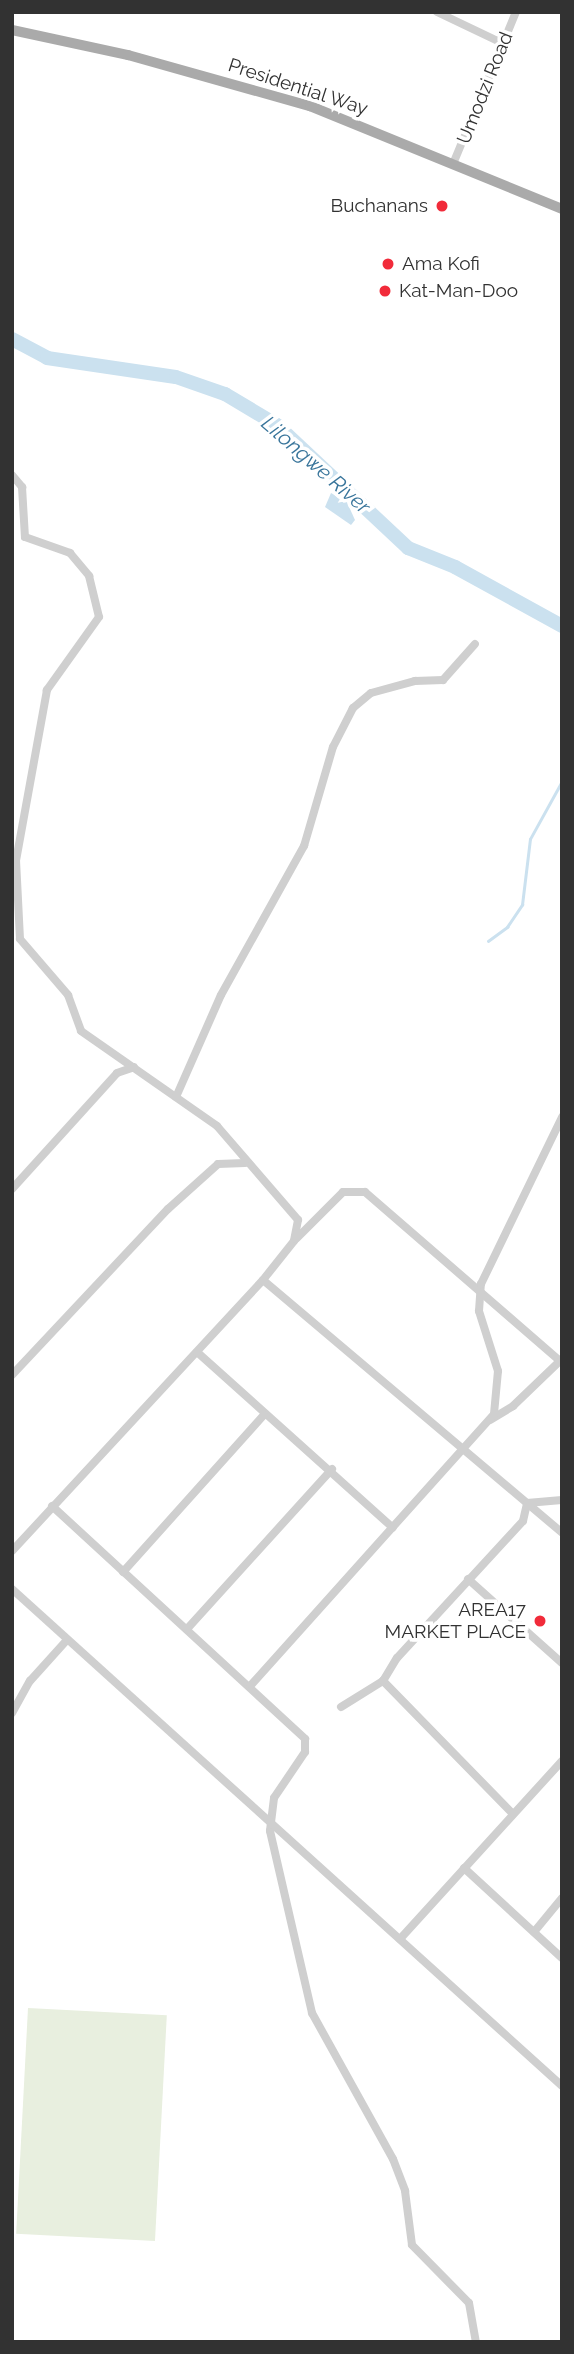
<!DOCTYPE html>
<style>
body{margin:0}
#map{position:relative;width:574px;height:2354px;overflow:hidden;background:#fff;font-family:Raleway,sans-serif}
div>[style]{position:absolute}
.green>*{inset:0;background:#e8efdf;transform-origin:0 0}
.water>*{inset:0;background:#cbe1ef}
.stream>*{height:2.5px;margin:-1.25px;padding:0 1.25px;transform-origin:1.25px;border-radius:1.25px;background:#cbe1ef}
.river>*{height:14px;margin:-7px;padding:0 7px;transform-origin:7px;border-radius:7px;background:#cbe1ef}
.minor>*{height:8px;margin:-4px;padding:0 4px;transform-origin:4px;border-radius:4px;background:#cfcfcf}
.major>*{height:10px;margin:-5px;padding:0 5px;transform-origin:5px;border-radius:5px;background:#aaa}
.dots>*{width:19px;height:19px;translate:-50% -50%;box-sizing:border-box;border:4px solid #fff;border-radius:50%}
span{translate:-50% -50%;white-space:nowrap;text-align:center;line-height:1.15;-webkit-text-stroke:7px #fff;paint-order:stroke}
.street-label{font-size:19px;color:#323232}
.poi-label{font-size:19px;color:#323232}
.right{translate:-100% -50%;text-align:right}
.left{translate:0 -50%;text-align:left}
.water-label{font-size:21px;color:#39759b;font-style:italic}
.frame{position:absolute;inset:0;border:14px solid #323232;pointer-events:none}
</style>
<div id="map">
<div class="green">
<div style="left:28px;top:2008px;width:139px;height:226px;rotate:3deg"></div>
</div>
<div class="water">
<div style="clip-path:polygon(331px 493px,346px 500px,355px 520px,351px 525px,325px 507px)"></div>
</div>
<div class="stream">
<div style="left:488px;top:941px;width:24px;rotate:-36deg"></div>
<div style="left:507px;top:927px;width:27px;rotate:-56deg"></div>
<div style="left:522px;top:905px;width:66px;rotate:-83.1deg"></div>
<div style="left:530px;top:839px;width:66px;rotate:-61.1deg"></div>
</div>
<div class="river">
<div style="left:12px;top:339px;width:40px;rotate:28deg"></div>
<div style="left:47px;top:358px;width:130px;rotate:8.4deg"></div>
<div style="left:176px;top:377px;width:52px;rotate:19.1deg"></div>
<div style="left:225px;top:394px;width:61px;rotate:30.8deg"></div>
<div style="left:277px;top:425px;width:180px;rotate:43.2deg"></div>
<div style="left:408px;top:548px;width:51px;rotate:22deg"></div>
<div style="left:455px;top:567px;width:122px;rotate:28.9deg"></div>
</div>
<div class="minor">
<div style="left:437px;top:12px;width:72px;rotate:25.5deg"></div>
<div style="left:453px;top:164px;width:165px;rotate:-67.5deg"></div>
<div style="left:12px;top:475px;width:16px;rotate:50deg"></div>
<div style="left:22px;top:487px;width:50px;rotate:86.6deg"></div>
<div style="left:25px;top:537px;width:48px;rotate:19.6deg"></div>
<div style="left:70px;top:553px;width:30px;rotate:50deg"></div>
<div style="left:89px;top:576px;width:42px;rotate:76.3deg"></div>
<div style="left:99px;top:617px;width:90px;rotate:125.5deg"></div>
<div style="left:47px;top:690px;width:173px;rotate:100.3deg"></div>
<div style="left:16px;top:860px;width:79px;rotate:87.1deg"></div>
<div style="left:20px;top:939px;width:74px;rotate:49.4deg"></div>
<div style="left:68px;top:995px;width:38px;rotate:70deg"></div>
<div style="left:81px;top:1031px;width:166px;rotate:34.9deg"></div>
<div style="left:217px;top:1126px;width:124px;rotate:49.2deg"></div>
<div style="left:298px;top:1220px;width:21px;rotate:101deg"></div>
<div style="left:294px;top:1241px;width:50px;rotate:128.5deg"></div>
<div style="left:263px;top:1280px;width:369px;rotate:132.8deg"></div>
<div style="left:176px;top:1097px;width:111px;rotate:-66.2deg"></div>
<div style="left:221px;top:995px;width:171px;rotate:-60.9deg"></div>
<div style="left:304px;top:846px;width:103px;rotate:-73.7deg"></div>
<div style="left:333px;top:747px;width:44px;rotate:-62.9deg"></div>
<div style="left:353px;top:708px;width:23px;rotate:-40deg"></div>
<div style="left:371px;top:693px;width:46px;rotate:-15.3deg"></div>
<div style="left:415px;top:681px;width:28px;rotate:-2deg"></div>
<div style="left:443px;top:680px;width:48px;rotate:-48.4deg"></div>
<div style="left:12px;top:1189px;width:156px;rotate:-47.8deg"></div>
<div style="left:117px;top:1073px;width:18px;rotate:-19deg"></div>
<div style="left:296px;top:1239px;width:66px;rotate:-45deg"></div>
<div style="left:343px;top:1192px;width:22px"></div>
<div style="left:365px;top:1192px;width:258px;rotate:40.9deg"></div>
<div style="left:263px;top:1280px;width:392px;rotate:40.2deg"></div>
<div style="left:197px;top:1352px;width:263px;rotate:41.9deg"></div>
<div style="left:12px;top:1375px;width:228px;rotate:-46.8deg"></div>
<div style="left:168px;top:1209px;width:67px;rotate:-42deg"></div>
<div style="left:218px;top:1164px;width:27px;rotate:-2deg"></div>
<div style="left:490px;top:1420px;width:27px;rotate:-31deg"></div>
<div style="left:513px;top:1406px;width:68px;rotate:-43.8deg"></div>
<div style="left:52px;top:1506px;width:344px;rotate:42.6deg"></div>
<div style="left:305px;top:1739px;width:13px;rotate:90deg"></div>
<div style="left:305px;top:1752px;width:55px;rotate:124deg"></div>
<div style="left:274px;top:1798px;width:33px;rotate:97deg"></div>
<div style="left:270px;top:1831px;width:187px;rotate:77deg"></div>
<div style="left:312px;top:2013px;width:167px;rotate:61deg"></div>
<div style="left:393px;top:2159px;width:34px;rotate:69deg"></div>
<div style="left:405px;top:2191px;width:54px;rotate:82.6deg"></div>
<div style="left:412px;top:2245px;width:81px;rotate:45.5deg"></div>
<div style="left:469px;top:2303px;width:40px;rotate:80deg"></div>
<div style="left:123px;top:1572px;width:211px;rotate:-48.1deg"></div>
<div style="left:468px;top:1579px;width:126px;rotate:41.8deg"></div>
<div style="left:12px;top:1589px;width:741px;rotate:42.1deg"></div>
<div style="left:187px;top:1629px;width:216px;rotate:-47.8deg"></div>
<div style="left:251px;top:1685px;width:364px;rotate:-48.1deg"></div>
<div style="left:494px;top:1414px;width:43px;rotate:-84.7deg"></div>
<div style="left:498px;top:1371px;width:63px;rotate:-107.6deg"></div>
<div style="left:479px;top:1311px;width:27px;rotate:-86deg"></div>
<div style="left:481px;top:1284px;width:186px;rotate:-64.1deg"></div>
<div style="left:341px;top:1707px;width:49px;rotate:-31.8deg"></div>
<div style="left:12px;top:1713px;width:37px;rotate:-61deg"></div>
<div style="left:30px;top:1681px;width:54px;rotate:-48deg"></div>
<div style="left:512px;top:1813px;width:185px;rotate:-134.3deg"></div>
<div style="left:383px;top:1681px;width:27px;rotate:-59deg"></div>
<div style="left:397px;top:1658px;width:186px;rotate:-47.4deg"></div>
<div style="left:523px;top:1521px;width:18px;rotate:-77deg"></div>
<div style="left:527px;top:1503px;width:35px;rotate:-5deg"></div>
<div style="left:464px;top:1868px;width:133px;rotate:42.6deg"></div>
<div style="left:534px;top:1932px;width:44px;rotate:-50.5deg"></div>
<div style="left:400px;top:1939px;width:241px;rotate:-47.7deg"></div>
</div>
<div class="major">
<div style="left:12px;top:30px;width:119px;rotate:12.2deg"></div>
<div style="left:128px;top:55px;width:189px;rotate:15.7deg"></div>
<div style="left:310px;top:106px;width:272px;rotate:22.2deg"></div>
</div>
<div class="dots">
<div style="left:442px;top:206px;background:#f12b3a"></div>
<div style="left:388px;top:264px;background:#f12b3a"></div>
<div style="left:385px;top:291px;background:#f12b3a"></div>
<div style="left:540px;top:1621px;background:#f12b3a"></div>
</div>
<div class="street-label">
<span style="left:298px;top:87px;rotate:18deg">Presidential Way</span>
<span style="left:485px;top:88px;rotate:-68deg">Umodzi Road</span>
</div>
<div class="poi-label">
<span class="right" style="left:428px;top:206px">Buchanans</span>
<span class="left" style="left:402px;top:264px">Ama Kofi</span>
<span class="left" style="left:399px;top:291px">Kat-Man-Doo</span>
<span class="right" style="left:526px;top:1621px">AREA17<br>MARKET PLACE</span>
</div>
<div class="water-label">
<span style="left:316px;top:465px;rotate:41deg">Lilongwe River</span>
</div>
<div class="frame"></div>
</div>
